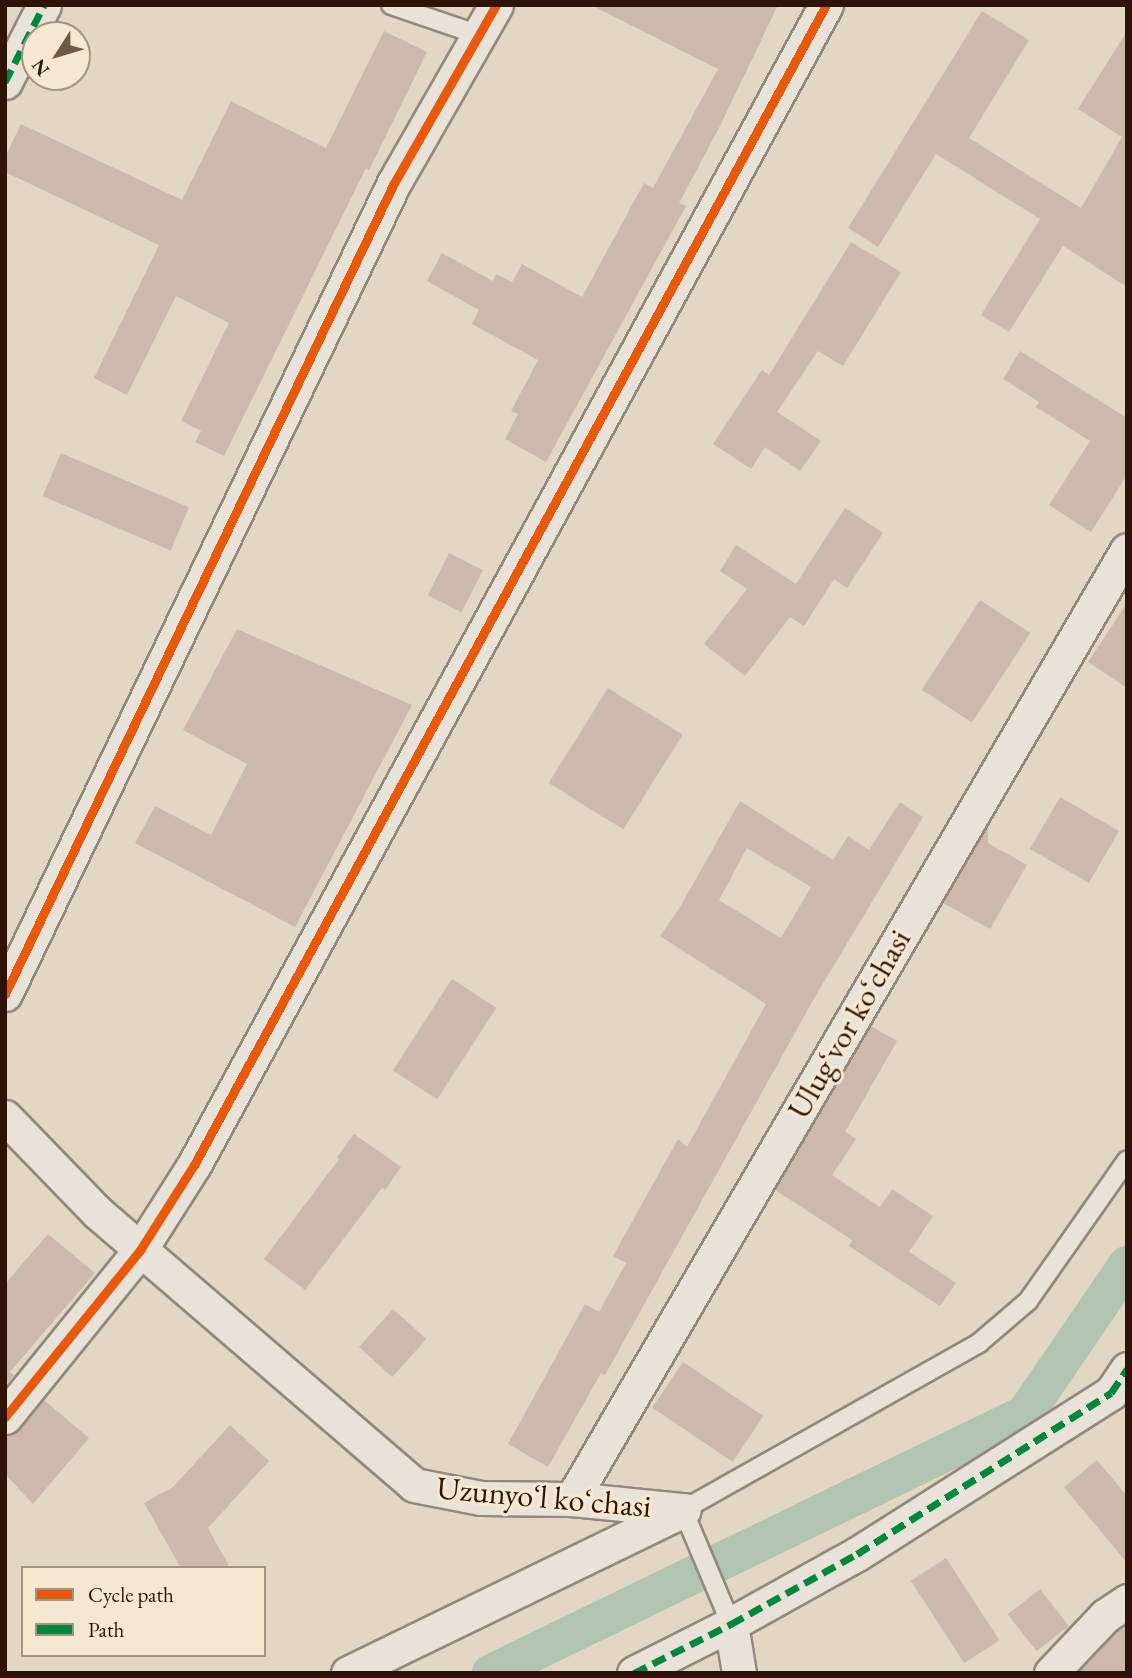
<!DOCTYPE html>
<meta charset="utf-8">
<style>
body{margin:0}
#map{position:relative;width:1132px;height:1678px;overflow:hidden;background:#e2d7c3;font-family:"EB Garamond",serif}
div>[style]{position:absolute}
.canal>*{height:38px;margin:-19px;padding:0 19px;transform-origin:19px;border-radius:19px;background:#b0c4b1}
.building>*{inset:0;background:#cdb9ab;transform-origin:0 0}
.roads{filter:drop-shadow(2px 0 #92887c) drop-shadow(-2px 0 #92887c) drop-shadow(0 2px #92887c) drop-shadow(0 -2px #92887c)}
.service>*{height:18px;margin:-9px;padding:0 9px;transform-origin:9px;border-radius:9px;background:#e8e2d8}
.minor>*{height:33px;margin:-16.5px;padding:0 16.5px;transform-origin:16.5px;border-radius:16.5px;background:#e8e2d8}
.quiet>*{height:7px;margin-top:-3.5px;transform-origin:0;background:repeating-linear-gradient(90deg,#00873e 0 14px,transparent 0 21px)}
.cycleway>*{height:9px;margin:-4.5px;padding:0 4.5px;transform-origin:4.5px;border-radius:4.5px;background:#e8590c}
span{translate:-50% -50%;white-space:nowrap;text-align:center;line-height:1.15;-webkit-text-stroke:6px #f5e8d0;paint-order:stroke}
.street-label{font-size:32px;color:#2f1306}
.frame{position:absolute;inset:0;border:7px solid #2f1306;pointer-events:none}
.legend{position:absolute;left:21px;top:1566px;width:245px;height:91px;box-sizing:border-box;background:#f5e8d0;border:2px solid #a6937f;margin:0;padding:9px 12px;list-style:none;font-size:21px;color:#2f1306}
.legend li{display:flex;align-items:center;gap:14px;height:35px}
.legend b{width:35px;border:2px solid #a6937f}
.north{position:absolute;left:21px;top:21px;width:70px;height:70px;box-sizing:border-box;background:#f5e8d0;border:2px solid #a6937f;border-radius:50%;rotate:233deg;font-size:19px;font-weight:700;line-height:28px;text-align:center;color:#2f1306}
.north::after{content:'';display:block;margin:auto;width:24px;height:32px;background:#6e5848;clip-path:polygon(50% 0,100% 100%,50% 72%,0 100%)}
</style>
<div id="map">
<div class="canal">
<div style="left:491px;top:1673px;width:593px;rotate:-25.87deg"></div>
<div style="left:1025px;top:1414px;width:181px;rotate:-55.6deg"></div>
</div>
<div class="building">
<div style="clip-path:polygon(591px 5px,778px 5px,719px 128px,679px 203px,686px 206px,546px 462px,505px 439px,518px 414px,511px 411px,538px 360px,472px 324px,479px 310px,427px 281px,442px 253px,493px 281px,496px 274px,512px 282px,522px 264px,582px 297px,644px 183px,653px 188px,718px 69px)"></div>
<div style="clip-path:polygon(982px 11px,1029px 40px,969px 138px,1081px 208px,1122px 137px,1078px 109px,1127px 31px,1127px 287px,1063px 246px,1009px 332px,981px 315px,1040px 219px,936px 154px,878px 247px,848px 228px)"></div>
<div style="clip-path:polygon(384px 31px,427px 52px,369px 170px,366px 168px,224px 456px,195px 442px,201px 431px,181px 421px,229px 323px,176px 296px,127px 395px,94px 378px,159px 245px,5px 172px,5px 157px,21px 124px,182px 200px,231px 101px,326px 148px)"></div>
<div style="clip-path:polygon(851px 242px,901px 272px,843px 366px,818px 351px,777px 412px,821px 441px,800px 471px,765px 447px,751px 469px,713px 444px,762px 370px,769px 375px)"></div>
<div style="clip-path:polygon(1020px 351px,1127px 418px,1127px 475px,1091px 532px,1049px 505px,1090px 441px,1036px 407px,1039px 402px,1003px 379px)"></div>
<div style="left:61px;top:453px;width:139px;height:47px;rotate:23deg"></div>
<div style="clip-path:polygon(845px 508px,883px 533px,847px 588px,834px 579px,804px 626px,790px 617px,745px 676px,704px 644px,747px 589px,720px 571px,736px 545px,796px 584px)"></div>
<div style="left:449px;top:553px;width:38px;height:47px;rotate:27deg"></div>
<div style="left:980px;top:600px;width:60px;height:107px;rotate:33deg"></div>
<div style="clip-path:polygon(1127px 603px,1127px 688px,1088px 662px)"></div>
<div style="clip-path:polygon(237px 629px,412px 705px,295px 927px,135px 843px,155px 806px,211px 835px,247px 764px,183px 730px)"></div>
<div style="left:608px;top:688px;width:88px;height:112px;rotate:32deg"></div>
<div style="left:1060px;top:797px;width:68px;height:60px;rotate:30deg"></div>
<div style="clip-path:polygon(evenodd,740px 801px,833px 860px,848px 836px,869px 850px,900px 802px,923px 817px,816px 995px,605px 1375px,601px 1373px,548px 1467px,508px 1444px,585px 1304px,599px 1312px,626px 1263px,613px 1256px,678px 1139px,687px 1147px,766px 1004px,660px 936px,680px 907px,740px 801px,747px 848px,811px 887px,781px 938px,719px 900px,747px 848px)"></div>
<div style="clip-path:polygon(988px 825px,988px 843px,1027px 865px,990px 929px,943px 903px)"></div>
<div style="left:452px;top:979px;width:53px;height:109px;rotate:33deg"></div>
<div style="clip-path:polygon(871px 1026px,897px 1041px,845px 1132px,856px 1139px,832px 1175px,880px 1207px,892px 1189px,933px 1216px,909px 1252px,956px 1283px,940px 1306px,849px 1246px,852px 1240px,775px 1190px)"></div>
<div style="clip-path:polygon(354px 1134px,401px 1167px,385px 1190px,382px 1188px,305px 1290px,264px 1259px,339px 1159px,337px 1157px)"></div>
<div style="clip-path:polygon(48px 1234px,95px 1273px,10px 1372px,14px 1375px,5px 1386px,5px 1284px)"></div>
<div style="left:393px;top:1309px;width:45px;height:51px;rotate:42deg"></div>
<div style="left:683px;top:1362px;width:97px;height:55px;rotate:34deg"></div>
<div style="clip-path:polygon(44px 1400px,89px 1438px,33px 1504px,5px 1474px,5px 1436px,19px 1430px)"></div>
<div style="clip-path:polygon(230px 1425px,269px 1461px,208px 1528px,230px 1568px,181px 1568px,144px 1503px,173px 1487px)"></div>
<div style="clip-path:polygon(1097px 1460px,1127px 1496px,1127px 1563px,1064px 1487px)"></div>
<div style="left:946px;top:1558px;width:98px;height:42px;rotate:57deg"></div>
<div style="left:1040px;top:1589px;width:47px;height:41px;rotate:52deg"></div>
<div style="clip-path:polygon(1127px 1624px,1127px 1673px,1078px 1673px,1118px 1631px)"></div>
</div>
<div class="roads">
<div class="service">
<div style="left:391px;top:5px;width:93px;rotate:18.8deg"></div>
<div style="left:731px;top:1624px;width:124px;rotate:-112.8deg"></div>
<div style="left:683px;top:1510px;width:340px;rotate:-29.4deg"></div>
<div style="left:979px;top:1343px;width:65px;rotate:-40.6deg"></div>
<div style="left:1028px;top:1301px;width:172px;rotate:-54.9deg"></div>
</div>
<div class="minor">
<div style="left:5px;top:82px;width:86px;rotate:-63.1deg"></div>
<div style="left:5px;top:994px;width:899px;rotate:-64.38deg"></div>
<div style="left:394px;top:183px;width:205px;rotate:-60.2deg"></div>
<div style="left:5px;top:1117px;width:132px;rotate:45.9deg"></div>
<div style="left:97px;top:1212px;width:418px;rotate:40.7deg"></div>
<div style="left:414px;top:1485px;width:68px;rotate:11deg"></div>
<div style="left:481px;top:1498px;width:91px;rotate:0.6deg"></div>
<div style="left:572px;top:1499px;width:112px;rotate:5.7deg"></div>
<div style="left:5px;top:1417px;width:215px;rotate:-51deg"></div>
<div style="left:140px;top:1250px;width:101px;rotate:-57.6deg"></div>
<div style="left:194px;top:1165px;width:1321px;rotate:-61.42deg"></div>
<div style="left:572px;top:1499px;width:1099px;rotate:-59.68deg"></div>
<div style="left:731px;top:1624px;width:50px;rotate:80.7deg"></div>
<div style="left:348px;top:1673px;width:373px;rotate:-25.9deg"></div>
<div style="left:634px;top:1673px;width:109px;rotate:-26.8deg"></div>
<div style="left:731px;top:1624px;width:144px;rotate:-29.1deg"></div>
<div style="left:857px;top:1554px;width:301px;rotate:-32.4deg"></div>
<div style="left:1111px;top:1393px;width:29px;rotate:-56deg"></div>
<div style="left:1051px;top:1673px;width:79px;rotate:-46.5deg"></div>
<div style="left:1105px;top:1616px;width:27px;rotate:-34deg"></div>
</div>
</div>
<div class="quiet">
<div style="left:5px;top:82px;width:86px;rotate:-63.1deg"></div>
<div style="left:634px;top:1673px;width:109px;rotate:-26.8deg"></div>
<div style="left:731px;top:1624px;width:144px;rotate:-29.1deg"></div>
<div style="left:857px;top:1554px;width:301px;rotate:-32.4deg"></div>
<div style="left:1111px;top:1393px;width:29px;rotate:-56deg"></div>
</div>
<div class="cycleway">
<div style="left:5px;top:994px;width:899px;rotate:-64.38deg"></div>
<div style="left:394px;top:183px;width:205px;rotate:-60.2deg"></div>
<div style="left:5px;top:1417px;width:215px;rotate:-51deg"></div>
<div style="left:140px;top:1250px;width:101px;rotate:-57.6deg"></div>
<div style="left:194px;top:1165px;width:1321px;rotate:-61.42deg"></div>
</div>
<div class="street-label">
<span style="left:849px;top:1024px;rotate:-60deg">Ulugʻvor koʻchasi</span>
<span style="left:544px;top:1497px;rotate:5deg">Uzunyoʻl koʻchasi</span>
</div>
<div class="frame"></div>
<ul class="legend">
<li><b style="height:9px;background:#e8590c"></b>Cycle path</li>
<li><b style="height:9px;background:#00873e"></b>Path</li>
</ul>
<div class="north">N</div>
</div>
